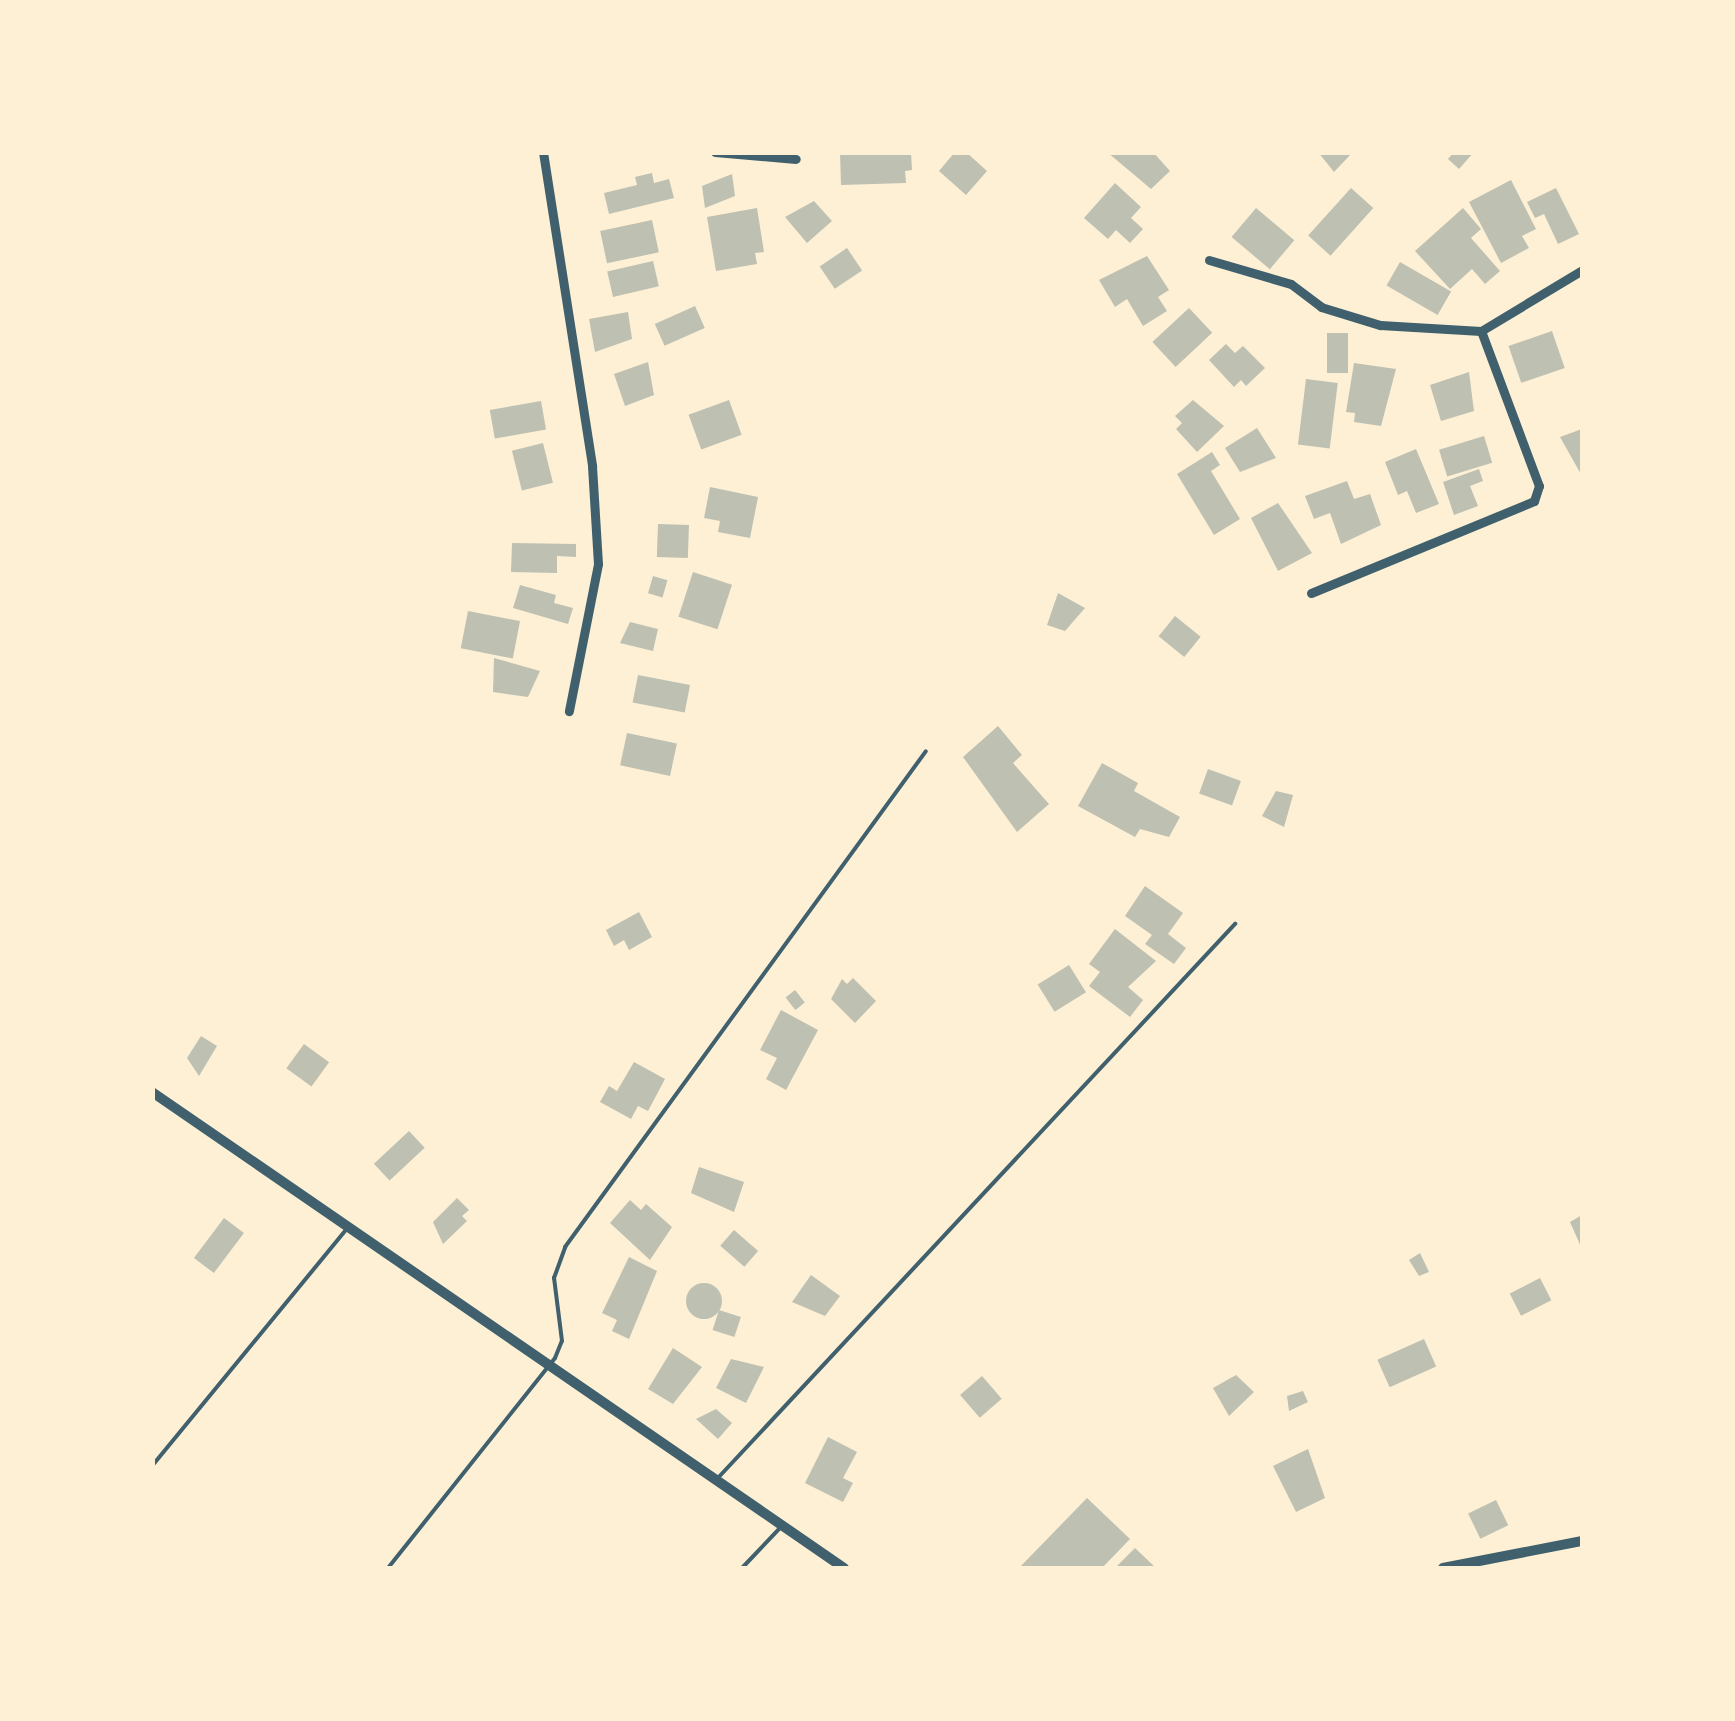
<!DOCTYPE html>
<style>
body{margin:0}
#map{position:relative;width:1735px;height:1721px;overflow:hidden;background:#fdf0d5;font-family:Ubuntu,sans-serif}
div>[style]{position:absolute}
.building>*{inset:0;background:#bec0b2;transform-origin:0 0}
.round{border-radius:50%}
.service>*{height:4px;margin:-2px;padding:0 2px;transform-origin:2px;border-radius:2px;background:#3f606c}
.minor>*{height:9px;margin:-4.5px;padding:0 4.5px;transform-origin:4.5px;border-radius:4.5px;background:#3f606c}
.tertiary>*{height:10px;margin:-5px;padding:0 5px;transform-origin:5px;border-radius:5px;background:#3f606c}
span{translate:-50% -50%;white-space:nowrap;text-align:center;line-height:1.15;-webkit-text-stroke:8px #fdf0d5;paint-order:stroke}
.frame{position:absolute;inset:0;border:155px solid #fdf0d5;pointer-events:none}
</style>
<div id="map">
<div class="building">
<div style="clip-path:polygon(840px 152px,911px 152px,912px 170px,905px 171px,906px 183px,841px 185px)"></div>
<div style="clip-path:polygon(955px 152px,966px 152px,987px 171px,966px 195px,939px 171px)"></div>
<div style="clip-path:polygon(1107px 152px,1153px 152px,1170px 171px,1151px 189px)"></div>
<div style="clip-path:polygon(1318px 152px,1353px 152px,1334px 172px)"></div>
<div style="clip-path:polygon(1454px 152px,1474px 152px,1459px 169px,1448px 159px)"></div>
<div style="clip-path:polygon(652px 173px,654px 183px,669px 179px,674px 198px,609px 214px,604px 193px,637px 185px,635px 177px)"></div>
<div style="clip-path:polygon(732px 174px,735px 196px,705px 208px,702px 186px)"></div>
<div style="clip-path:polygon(1511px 180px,1536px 229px,1522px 236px,1529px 248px,1501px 263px,1469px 202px)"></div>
<div style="clip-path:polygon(1115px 183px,1141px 207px,1131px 218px,1143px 229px,1130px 243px,1116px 230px,1108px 239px,1084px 218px)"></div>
<div style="left:1351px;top:188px;width:30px;height:64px;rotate:42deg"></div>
<div style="clip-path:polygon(1556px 188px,1579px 234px,1558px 244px,1544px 214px,1535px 218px,1527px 202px)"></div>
<div style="clip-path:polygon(814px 201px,832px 221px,807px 243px,785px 217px)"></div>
<div style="clip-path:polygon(757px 208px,764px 252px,755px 253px,757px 264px,716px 271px,707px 217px)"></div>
<div style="left:1256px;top:208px;width:50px;height:38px;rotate:40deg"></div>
<div style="clip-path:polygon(1463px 208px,1481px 229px,1471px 238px,1500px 271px,1485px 284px,1472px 269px,1450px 289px,1415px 251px)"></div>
<div style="left:652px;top:220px;width:33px;height:53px;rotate:78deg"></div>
<div style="left:847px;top:248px;width:27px;height:33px;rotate:56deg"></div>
<div style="clip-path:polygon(1147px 256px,1169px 290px,1158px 297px,1167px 311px,1143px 326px,1127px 299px,1115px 307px,1099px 280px)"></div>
<div style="left:653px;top:261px;width:26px;height:47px;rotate:77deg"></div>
<div style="left:1400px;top:262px;width:59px;height:27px;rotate:30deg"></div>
<div style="left:695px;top:306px;width:24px;height:44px;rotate:66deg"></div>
<div style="left:1189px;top:308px;width:34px;height:50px;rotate:47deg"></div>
<div style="clip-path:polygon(628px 312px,632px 339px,595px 352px,589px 319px)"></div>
<div style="left:1552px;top:331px;width:39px;height:46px;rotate:71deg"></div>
<div style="left:1327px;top:333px;width:21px;height:40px"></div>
<div style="clip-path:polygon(1226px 344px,1235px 353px,1243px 346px,1265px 368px,1246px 386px,1241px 380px,1234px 387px,1209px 360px)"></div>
<div style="clip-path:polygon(648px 362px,654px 395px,625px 406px,614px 374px)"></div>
<div style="clip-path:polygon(1354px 363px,1396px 369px,1381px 426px,1354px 422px,1355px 413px,1346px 412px)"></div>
<div style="clip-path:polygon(1469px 372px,1474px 411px,1441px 421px,1430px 385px)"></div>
<div style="left:1306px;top:379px;width:32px;height:66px;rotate:7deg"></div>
<div style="left:729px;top:400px;width:37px;height:43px;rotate:70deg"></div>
<div style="clip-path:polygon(1193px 400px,1224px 426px,1197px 452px,1176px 429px,1182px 423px,1175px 416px)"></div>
<div style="left:541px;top:401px;width:29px;height:52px;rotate:80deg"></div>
<div style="clip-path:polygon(1257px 428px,1276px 458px,1240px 472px,1225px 448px)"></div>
<div style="clip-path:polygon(1582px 429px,1582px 476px,1560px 437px)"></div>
<div style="left:1484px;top:436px;width:28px;height:47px;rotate:73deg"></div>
<div style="left:543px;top:443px;width:41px;height:32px;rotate:76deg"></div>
<div style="clip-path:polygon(1416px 449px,1439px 504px,1416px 513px,1407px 491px,1398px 495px,1385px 462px)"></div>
<div style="clip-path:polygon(1212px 452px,1220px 465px,1211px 471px,1240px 519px,1214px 535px,1177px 474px)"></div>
<div style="clip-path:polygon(1479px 469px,1483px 481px,1470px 486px,1478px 506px,1454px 515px,1443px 482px)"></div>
<div style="clip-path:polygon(1347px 481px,1354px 499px,1370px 494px,1381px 525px,1341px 544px,1330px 513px,1314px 519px,1305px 496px)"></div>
<div style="clip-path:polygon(710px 487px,758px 497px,750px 538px,718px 532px,720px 521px,704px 518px)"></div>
<div style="clip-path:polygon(1278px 503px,1312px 553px,1278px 571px,1251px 518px)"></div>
<div style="left:658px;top:524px;width:31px;height:33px;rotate:2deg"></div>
<div style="clip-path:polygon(512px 543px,576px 544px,576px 557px,557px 556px,557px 573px,511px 572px)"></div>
<div style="left:693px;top:572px;width:41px;height:47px;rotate:18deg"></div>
<div style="left:653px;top:576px;width:15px;height:18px;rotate:16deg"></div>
<div style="clip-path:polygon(520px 585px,556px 595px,554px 603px,573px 608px,568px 624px,513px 608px)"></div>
<div style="clip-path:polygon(1058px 593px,1085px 608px,1065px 631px,1047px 625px)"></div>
<div style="left:468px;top:611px;width:53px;height:38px;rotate:11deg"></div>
<div style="left:1175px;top:616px;width:33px;height:26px;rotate:39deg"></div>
<div style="clip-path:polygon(630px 622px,658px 629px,653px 651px,620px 643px)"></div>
<div style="clip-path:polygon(494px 658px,540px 671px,528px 697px,493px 692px)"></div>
<div style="left:638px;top:675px;width:53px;height:28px;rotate:11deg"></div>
<div style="clip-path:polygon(998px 726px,1022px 755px,1013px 763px,1049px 804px,1017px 832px,963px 757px)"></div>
<div style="left:627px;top:733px;width:51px;height:33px;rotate:12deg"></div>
<div style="clip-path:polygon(1102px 763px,1138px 783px,1134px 791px,1180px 817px,1169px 837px,1140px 829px,1135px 837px,1078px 806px)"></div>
<div style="left:1208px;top:769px;width:35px;height:26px;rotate:20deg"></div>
<div style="clip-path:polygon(1276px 791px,1293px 795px,1284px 827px,1262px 816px)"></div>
<div style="clip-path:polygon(1145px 886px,1183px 913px,1168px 934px,1186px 948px,1174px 964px,1145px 944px,1152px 935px,1125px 916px)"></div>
<div style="clip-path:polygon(639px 912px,652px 937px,629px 950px,624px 940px,614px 946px,606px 930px)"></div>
<div style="clip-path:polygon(1115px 929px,1156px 961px,1128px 987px,1143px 1000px,1130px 1017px,1089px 986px,1100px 972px,1089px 964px)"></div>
<div style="left:1069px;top:965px;width:32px;height:37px;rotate:58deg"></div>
<div style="clip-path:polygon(853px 978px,876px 1001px,855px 1023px,831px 999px,842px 979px,847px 984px)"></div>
<div style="left:795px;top:990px;width:16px;height:12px;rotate:52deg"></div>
<div style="clip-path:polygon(781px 1010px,818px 1030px,786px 1090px,766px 1079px,777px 1058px,760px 1050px)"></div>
<div style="clip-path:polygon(201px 1036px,217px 1046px,199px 1076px,187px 1058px)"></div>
<div style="left:304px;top:1044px;width:31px;height:30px;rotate:36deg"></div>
<div style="clip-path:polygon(634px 1062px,665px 1079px,648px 1111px,638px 1106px,631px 1119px,600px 1102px,609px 1086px,617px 1091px)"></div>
<div style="left:409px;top:1131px;width:23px;height:48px;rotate:47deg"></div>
<div style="clip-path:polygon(699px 1167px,744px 1182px,734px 1212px,691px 1193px)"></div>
<div style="clip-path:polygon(457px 1198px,469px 1210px,462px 1216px,467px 1221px,443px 1244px,433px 1222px)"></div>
<div style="clip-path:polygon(630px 1200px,641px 1210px,646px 1204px,672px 1227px,650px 1260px,610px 1223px)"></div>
<div style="clip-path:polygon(1582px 1215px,1582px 1249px,1570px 1222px)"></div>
<div style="left:224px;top:1218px;width:25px;height:50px;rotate:37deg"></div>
<div style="left:734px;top:1230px;width:32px;height:21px;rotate:41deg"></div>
<div style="clip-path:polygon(1420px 1253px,1429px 1272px,1419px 1276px,1409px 1260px)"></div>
<div style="clip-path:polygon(629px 1257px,657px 1271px,629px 1339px,612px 1331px,617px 1320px,602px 1313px)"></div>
<div style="clip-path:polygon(811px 1275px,840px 1296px,825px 1316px,792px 1302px)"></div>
<div style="left:1540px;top:1278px;width:25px;height:34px;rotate:63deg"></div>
<div class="round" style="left:686px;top:1283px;width:36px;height:36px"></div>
<div style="left:719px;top:1310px;width:23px;height:21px;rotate:18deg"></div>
<div style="left:1424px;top:1339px;width:30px;height:51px;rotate:66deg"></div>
<div style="clip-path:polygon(673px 1348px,702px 1367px,673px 1404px,648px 1389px)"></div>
<div style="clip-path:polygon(731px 1359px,764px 1367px,746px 1403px,716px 1388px)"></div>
<div style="clip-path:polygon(1236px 1375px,1254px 1392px,1229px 1416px,1213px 1388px)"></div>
<div style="left:982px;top:1376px;width:30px;height:29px;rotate:49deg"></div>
<div style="clip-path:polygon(1303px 1391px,1308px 1402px,1289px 1411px,1287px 1396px)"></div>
<div style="clip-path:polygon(716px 1409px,732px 1423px,718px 1439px,696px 1419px)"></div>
<div style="clip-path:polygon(828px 1437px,857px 1452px,843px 1478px,853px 1483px,843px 1502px,805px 1483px)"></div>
<div style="clip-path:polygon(1308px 1449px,1325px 1498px,1296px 1512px,1273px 1466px)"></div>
<div style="clip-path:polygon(1087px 1498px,1130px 1539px,1102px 1568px,1019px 1568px)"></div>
<div style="left:1496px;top:1500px;width:28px;height:31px;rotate:64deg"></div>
<div style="clip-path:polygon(1135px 1548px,1156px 1568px,1115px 1568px)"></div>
</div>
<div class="service">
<div style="left:152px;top:1466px;width:306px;rotate:-50.6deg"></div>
<div style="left:716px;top:1480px;width:761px;rotate:-46.97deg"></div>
<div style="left:388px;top:1568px;width:268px;rotate:-51.5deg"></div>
<div style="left:555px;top:1358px;width:18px;rotate:-68deg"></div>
<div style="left:562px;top:1341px;width:64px;rotate:-97.2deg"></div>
<div style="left:554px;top:1278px;width:33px;rotate:-70deg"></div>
<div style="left:565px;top:1247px;width:613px;rotate:-53.95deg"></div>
<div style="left:742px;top:1568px;width:55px;rotate:-46.5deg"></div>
</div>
<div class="minor">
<div style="left:543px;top:152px;width:318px;rotate:81.1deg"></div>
<div style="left:592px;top:466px;width:98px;rotate:86.5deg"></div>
<div style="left:598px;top:564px;width:150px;rotate:101.2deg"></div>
<div style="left:715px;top:152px;width:81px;rotate:4.9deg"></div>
<div style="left:1209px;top:260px;width:85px;rotate:16.3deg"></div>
<div style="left:1291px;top:284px;width:38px;rotate:37deg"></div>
<div style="left:1321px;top:307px;width:62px;rotate:17deg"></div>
<div style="left:1380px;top:325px;width:101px;rotate:3.4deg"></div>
<div style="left:1311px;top:593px;width:241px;rotate:-22.4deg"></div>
<div style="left:1534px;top:501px;width:16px;rotate:-72deg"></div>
<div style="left:1539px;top:486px;width:165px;rotate:-110.5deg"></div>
<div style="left:1481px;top:331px;width:118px;rotate:-31.1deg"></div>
</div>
<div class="tertiary">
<div style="left:152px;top:1092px;width:840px;rotate:34.52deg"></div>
<div style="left:1443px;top:1568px;width:142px;rotate:-11deg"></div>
</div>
<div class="frame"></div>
</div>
